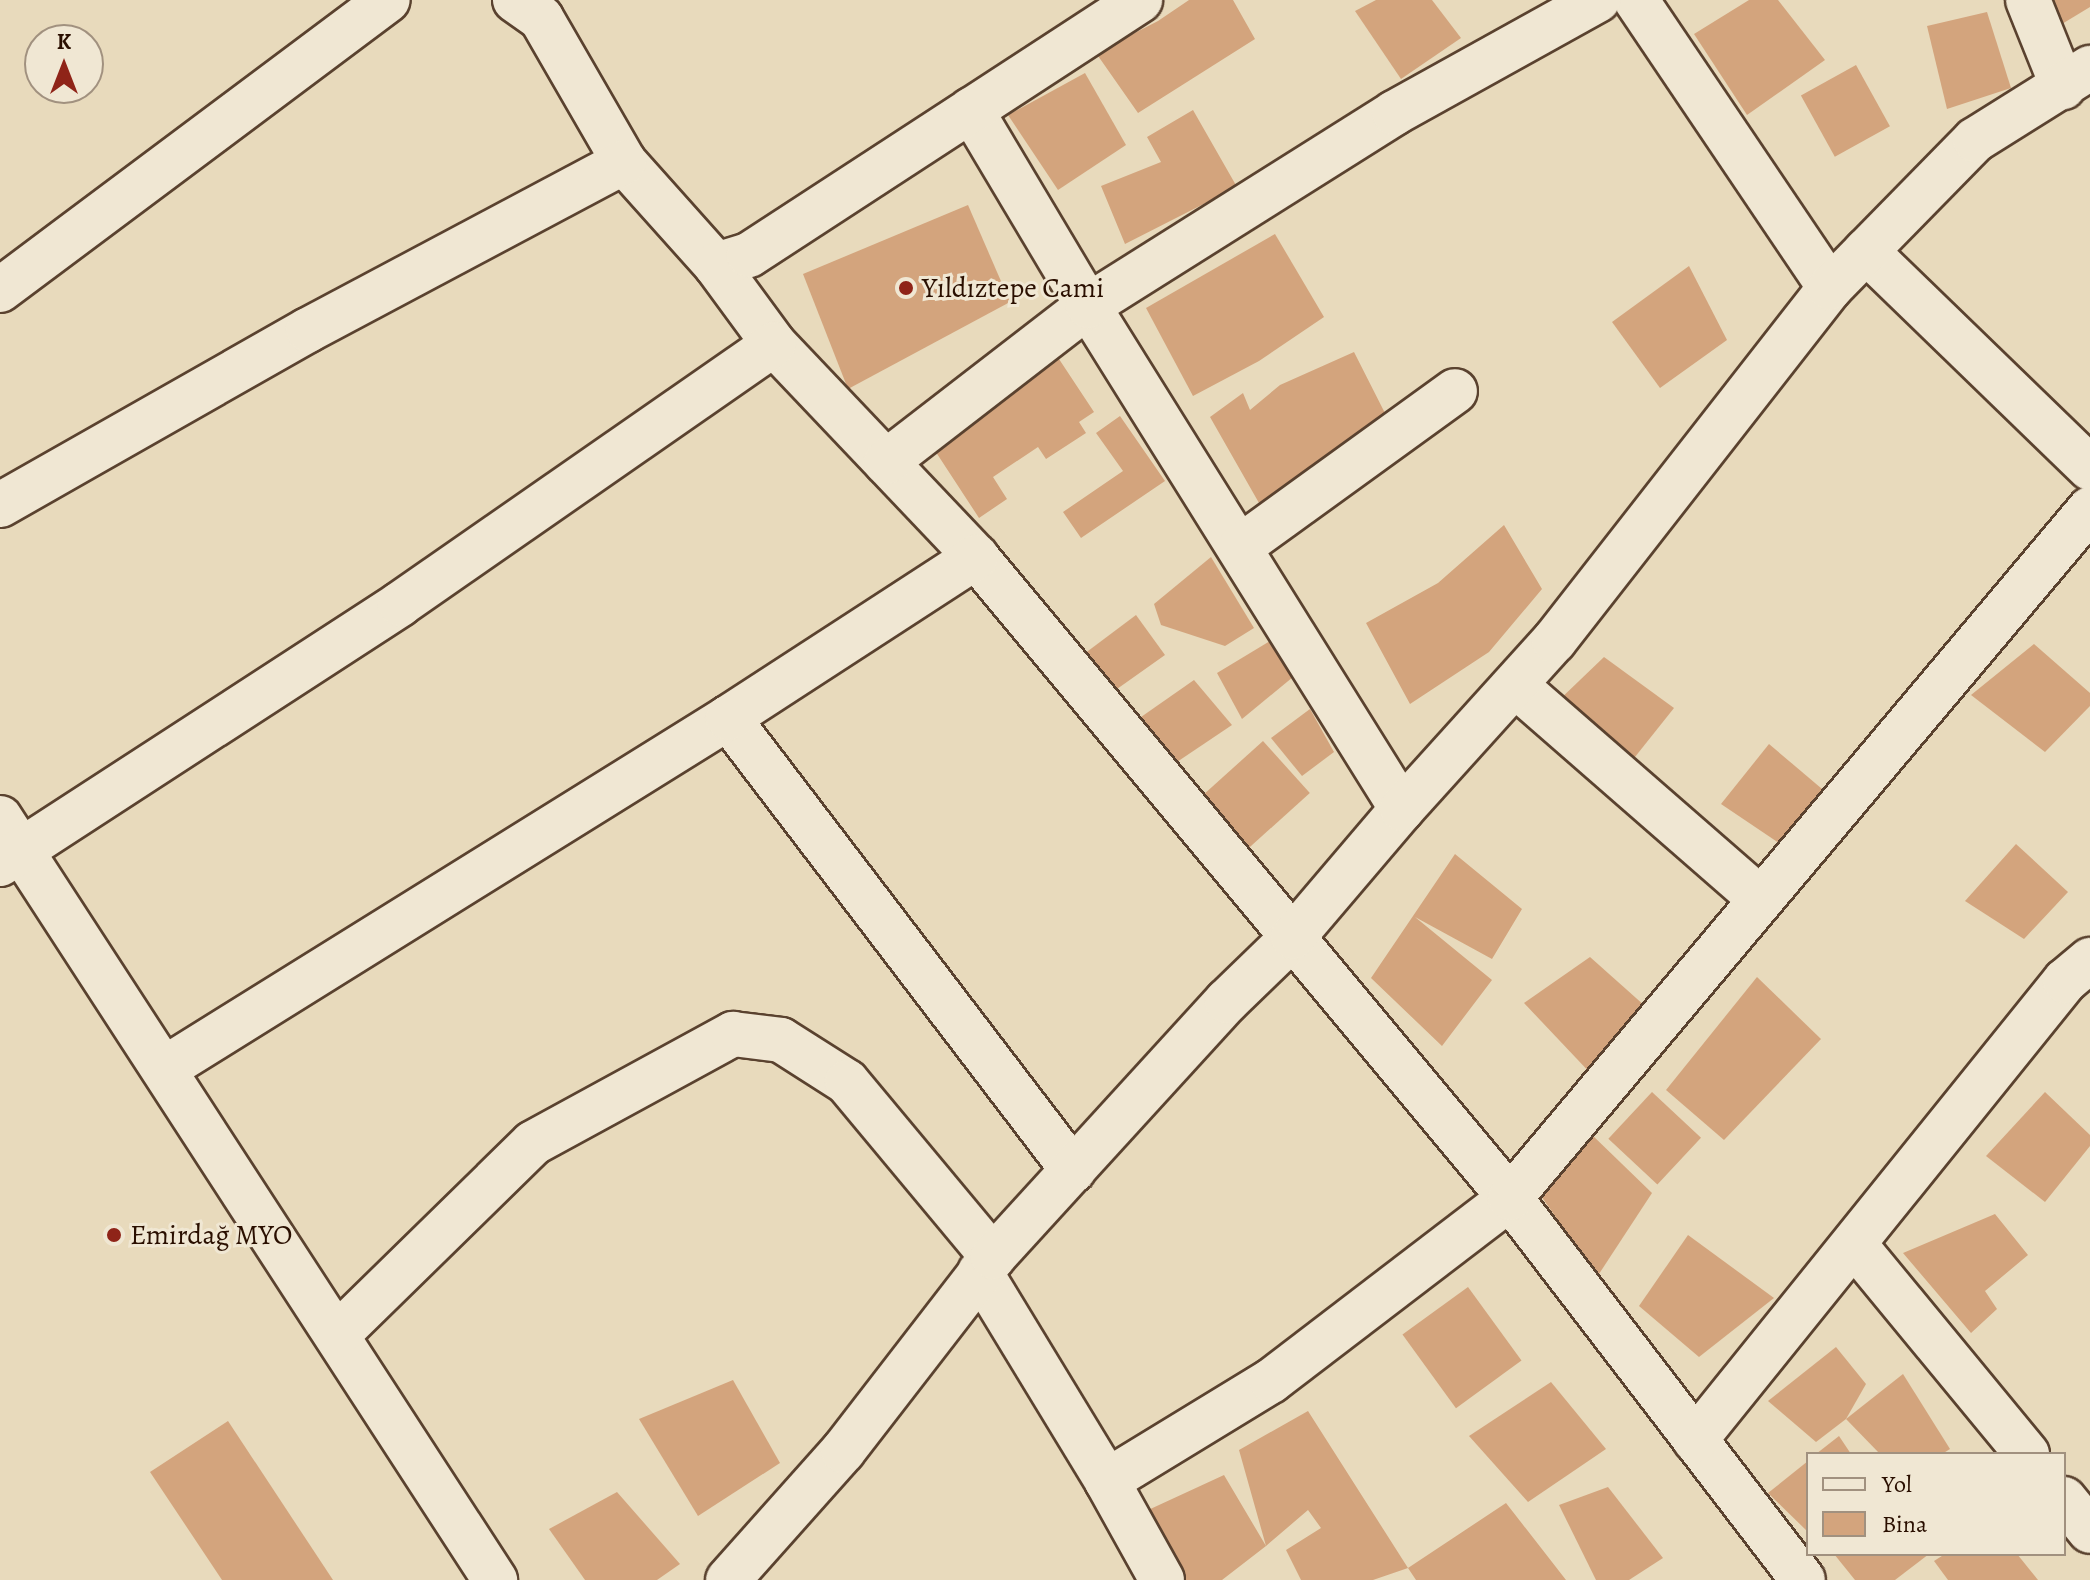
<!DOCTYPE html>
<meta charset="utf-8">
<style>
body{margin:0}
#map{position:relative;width:2090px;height:1580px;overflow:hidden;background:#e8dabc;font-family:Alegreya,serif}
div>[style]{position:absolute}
.building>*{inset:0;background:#d3a47d;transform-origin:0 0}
.roads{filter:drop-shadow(2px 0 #5a422f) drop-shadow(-2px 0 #5a422f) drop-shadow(0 2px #5a422f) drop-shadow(0 -2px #5a422f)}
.minor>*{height:44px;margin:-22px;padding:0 22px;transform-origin:22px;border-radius:22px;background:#f0e7d3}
.dots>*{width:22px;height:22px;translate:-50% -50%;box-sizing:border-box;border:4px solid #f0e7d3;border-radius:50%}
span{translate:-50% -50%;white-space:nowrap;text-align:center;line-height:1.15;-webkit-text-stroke:6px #f0e7d3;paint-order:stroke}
.poi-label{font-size:28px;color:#2a0f00}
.left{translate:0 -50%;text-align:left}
.legend{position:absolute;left:1806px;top:1452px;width:260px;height:104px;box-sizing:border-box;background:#f0e7d3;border:2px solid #a1917f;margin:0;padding:10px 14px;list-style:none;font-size:24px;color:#2a0f00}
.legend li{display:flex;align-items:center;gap:16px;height:40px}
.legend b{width:40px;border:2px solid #a1917f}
.north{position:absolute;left:24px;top:24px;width:80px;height:80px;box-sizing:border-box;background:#f0e7d3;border:2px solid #a1917f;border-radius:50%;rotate:0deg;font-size:22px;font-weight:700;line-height:32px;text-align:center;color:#2a0f00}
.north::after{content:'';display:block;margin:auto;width:28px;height:36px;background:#8f2418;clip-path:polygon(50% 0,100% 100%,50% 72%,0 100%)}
</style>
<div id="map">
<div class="building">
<div style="clip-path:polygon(1189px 0,1233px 0,1255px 39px,1138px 113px,1096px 53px,1158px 21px)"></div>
<div style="clip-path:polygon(1376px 0,1432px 0,1461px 38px,1401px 79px,1355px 11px)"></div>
<div style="clip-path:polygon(1749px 0,1778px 0,1825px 60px,1747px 115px,1694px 34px)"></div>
<div style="clip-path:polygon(2040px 0,2090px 0,2090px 7px,2052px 30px)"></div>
<div style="clip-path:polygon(1987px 12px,2011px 88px,1947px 109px,1927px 26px)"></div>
<div style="left:1856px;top:65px;width:70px;height:63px;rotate:61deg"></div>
<div style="clip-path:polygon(1085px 73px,1126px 145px,1058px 190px,1008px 115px)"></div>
<div style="clip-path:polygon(1193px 110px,1237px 187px,1125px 244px,1101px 186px,1161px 162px,1147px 137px)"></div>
<div style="clip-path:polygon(968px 205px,1010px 302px,848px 389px,803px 274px)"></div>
<div style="clip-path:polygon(1275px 234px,1324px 317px,1259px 361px,1193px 396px,1146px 308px)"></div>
<div style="clip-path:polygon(1689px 266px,1727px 340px,1660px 388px,1612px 322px)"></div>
<div style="clip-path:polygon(1354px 352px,1390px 423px,1259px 503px,1210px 417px,1243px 393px,1250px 410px,1280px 385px)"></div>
<div style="clip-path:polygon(1057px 356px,1094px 412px,1079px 422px,1086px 433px,1046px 459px,1038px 447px,993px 477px,1007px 499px,979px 518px,928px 440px)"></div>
<div style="clip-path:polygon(1120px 416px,1165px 481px,1081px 538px,1063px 512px,1123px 471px,1096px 433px)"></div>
<div style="clip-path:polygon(1504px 525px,1542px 589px,1489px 652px,1410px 704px,1366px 623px,1438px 583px)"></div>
<div style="clip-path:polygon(1211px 557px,1254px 628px,1225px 646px,1161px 625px,1154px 604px)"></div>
<div style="clip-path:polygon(1136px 615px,1165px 655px,1117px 689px,1080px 657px)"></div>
<div style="clip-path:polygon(1270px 641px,1293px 677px,1242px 719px,1217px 673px)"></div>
<div style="clip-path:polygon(2034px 644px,2090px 693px,2090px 706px,2045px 752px,1971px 695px)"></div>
<div style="clip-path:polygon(1604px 657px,1674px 708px,1627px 767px,1555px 704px)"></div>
<div style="clip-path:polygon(1194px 680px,1232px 725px,1168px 768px,1131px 724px)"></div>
<div style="clip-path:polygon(1310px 709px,1334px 752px,1302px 776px,1271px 738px)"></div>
<div style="left:1263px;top:741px;width:70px;height:87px;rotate:48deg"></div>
<div style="clip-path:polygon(1769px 744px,1828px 794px,1788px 849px,1721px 804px)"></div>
<div style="clip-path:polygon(2016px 844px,2068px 892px,2024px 939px,1965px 901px)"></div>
<div style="clip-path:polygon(1455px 854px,1522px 909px,1492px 959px,1415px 917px,1492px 980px,1442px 1046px,1371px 978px)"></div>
<div style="clip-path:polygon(1590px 957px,1645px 1006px,1594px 1077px,1524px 1003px)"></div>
<div style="clip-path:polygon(1757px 977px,1821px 1039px,1724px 1140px,1666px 1090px)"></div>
<div style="left:1652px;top:1092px;width:67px;height:64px;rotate:43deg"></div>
<div style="clip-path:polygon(2045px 1092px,2090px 1135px,2090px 1146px,2045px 1202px,1986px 1156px)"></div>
<div style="clip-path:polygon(1589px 1132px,1652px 1193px,1597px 1277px,1537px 1190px)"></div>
<div style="clip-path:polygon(1995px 1214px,2028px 1255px,1985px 1291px,1997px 1309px,1971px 1333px,1903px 1253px)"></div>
<div style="clip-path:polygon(1688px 1235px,1774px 1298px,1699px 1357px,1639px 1306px)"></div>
<div style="left:1468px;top:1287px;width:91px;height:81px;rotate:54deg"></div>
<div style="clip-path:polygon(1836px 1347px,1866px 1384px,1846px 1419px,1816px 1442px,1768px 1401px)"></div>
<div style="clip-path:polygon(1903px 1374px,1950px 1449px,1942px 1454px,1880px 1454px,1846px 1419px)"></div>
<div style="clip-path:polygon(733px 1380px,780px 1463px,698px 1516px,639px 1419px)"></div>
<div style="clip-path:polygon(1551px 1382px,1606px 1449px,1528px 1502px,1469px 1436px)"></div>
<div style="clip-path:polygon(1308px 1411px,1408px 1568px,1506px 1503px,1566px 1580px,1416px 1580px,1408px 1568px,1373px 1580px,1301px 1580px,1286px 1550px,1321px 1528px,1308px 1510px,1266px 1546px,1222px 1580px,1184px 1580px,1146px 1511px,1224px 1475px,1266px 1546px,1239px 1450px)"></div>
<div style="clip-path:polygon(228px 1421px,333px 1580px,222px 1580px,150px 1472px)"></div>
<div style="clip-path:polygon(1839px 1436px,1851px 1454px,1816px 1454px)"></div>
<div style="clip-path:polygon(1808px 1461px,1808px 1532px,1768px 1493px)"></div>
<div style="clip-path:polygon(1608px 1487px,1663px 1558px,1629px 1580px,1596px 1580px,1559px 1505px)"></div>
<div style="clip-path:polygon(617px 1492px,680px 1564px,657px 1580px,585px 1580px,549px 1529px)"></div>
<div style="clip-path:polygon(1834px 1554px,1929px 1554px,1895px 1580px,1855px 1580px)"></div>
<div style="clip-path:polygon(1945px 1554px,2017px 1554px,2038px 1580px,1948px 1580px,1934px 1561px)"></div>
</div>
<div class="roads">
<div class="minor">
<div style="left:515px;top:0;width:32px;rotate:35deg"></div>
<div style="left:541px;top:18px;width:166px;rotate:60deg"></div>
<div style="left:624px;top:162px;width:138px;rotate:48.2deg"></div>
<div style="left:716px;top:265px;width:98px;rotate:53.7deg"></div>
<div style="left:774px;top:344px;width:294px;rotate:46.5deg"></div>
<div style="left:976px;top:557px;width:834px;rotate:50.2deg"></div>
<div style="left:1510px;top:1198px;width:481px;rotate:52.5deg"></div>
<div style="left:1636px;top:0;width:347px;rotate:56deg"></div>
<div style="left:2028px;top:0;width:94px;rotate:68.1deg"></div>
<div style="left:971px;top:110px;width:228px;rotate:59.2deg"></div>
<div style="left:1088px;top:306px;width:593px;rotate:58.03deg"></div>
<div style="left:1866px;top:251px;width:312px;rotate:44.1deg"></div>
<div style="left:716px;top:265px;width:34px;rotate:-17deg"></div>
<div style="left:749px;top:255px;width:467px;rotate:-33.1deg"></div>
<div style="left:0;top:290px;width:484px;rotate:-36.8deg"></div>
<div style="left:886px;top:462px;width:255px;rotate:-37.7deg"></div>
<div style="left:1088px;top:306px;width:362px;rotate:-32.2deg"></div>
<div style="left:1394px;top:113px;width:233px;rotate:-29deg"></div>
<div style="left:0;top:505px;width:354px;rotate:-29.6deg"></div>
<div style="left:308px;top:330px;width:358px;rotate:-28deg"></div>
<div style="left:1241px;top:546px;width:264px;rotate:-35.9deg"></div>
<div style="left:1515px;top:685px;width:324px;rotate:41.1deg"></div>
<div style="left:728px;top:718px;width:569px;rotate:52.65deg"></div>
<div style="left:0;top:818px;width:909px;rotate:56.99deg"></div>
<div style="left:0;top:864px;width:477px;rotate:-33deg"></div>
<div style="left:400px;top:604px;width:455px;rotate:-34.8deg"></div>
<div style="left:164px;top:1069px;width:664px;rotate:-31.9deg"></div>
<div style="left:728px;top:718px;width:296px;rotate:-33deg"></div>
<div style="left:1854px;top:1244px;width:272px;rotate:50.5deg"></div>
<div style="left:980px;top:1272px;width:245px;rotate:58.7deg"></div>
<div style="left:1107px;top:1481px;width:113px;rotate:60.9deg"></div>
<div style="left:337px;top:1335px;width:274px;rotate:-44.4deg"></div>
<div style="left:533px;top:1143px;width:228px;rotate:-28.6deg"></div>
<div style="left:733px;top:1034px;width:48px;rotate:7.1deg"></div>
<div style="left:781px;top:1040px;width:78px;rotate:32.5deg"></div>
<div style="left:847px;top:1082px;width:228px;rotate:50.2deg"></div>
<div style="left:1695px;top:1440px;width:590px;rotate:-51.13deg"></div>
<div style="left:2065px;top:981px;width:33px;rotate:-40deg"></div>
<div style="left:1107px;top:1481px;width:192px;rotate:-31.4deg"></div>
<div style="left:1271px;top:1381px;width:301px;rotate:-37.4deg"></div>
<div style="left:1510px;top:1198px;width:901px;rotate:-49.91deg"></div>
<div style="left:2064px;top:1499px;width:41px;rotate:50.9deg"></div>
<div style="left:728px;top:1580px;width:173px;rotate:-48.3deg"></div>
<div style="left:843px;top:1451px;width:245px;rotate:-52.3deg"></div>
<div style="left:993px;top:1257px;width:347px;rotate:-47.6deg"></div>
<div style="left:1227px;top:1001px;width:92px;rotate:-44.1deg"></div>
<div style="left:1293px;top:937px;width:168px;rotate:-49.6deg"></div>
<div style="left:1402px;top:809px;width:227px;rotate:-47.9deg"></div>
<div style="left:1554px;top:641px;width:448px;rotate:-52deg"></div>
<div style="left:1830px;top:288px;width:207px;rotate:-45.6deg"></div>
<div style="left:1975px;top:140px;width:136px;rotate:-32.1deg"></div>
</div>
</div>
<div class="dots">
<div style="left:906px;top:288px;background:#8f2418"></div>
<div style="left:114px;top:1235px;background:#8f2418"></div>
</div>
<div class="poi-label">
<span class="left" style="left:922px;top:288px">Yıldıztepe Cami</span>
<span class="left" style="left:130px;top:1235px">Emirdağ MYO</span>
</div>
<ul class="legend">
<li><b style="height:10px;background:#f0e7d3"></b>Yol</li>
<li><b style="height:22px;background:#d3a47d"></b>Bina</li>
</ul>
<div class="north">K</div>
</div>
